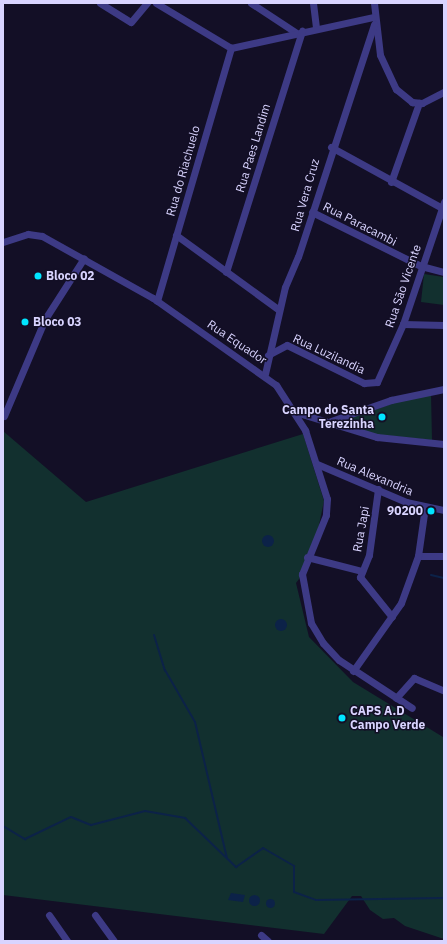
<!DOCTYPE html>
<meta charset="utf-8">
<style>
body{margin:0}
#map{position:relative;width:447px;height:944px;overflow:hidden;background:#130f26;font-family:"IBM Plex Sans",sans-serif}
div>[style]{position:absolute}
.green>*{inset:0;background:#12302f}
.water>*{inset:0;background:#0c2248}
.round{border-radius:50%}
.stream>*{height:2px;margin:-1px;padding:0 1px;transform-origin:1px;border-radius:1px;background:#0c2248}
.street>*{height:7px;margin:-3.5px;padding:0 3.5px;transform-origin:3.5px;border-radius:3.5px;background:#3d3a85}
.dots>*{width:11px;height:11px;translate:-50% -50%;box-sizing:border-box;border:2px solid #130f26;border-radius:50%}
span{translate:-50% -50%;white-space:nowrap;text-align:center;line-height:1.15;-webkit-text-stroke:3px #130f26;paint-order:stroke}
.street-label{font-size:12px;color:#d9d4ff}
.poi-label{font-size:12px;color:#d9d4ff;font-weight:700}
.left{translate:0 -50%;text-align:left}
.right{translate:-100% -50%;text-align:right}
.frame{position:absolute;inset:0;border:4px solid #d9d4ff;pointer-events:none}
</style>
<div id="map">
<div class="green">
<div style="clip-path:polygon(424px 274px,444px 277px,444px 305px,421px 302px)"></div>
<div style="clip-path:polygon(431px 394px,432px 440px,373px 434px,343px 421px,417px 395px)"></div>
<div style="clip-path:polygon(3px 431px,86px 502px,303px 434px,324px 501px,311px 563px,296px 583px,309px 637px,353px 682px,443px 737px,444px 939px,405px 926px,394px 918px,383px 919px,370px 910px,361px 896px,352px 896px,324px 934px,3px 895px)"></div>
</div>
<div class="water">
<div class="round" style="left:262px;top:535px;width:12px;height:12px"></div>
<div class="round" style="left:275px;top:619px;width:12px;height:12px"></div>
<div style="clip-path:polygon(231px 893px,245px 895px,243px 902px,228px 900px)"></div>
<div class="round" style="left:248.5px;top:894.5px;width:11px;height:11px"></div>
<div class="round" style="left:265.5px;top:898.5px;width:9px;height:9px"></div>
</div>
<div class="stream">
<div style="left:431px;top:575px;width:13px;rotate:13deg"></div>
<div style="left:154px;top:635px;width:37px;rotate:73deg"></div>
<div style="left:165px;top:670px;width:60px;rotate:60deg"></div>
<div style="left:195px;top:722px;width:140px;rotate:76.8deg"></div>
<div style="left:3px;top:826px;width:26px;rotate:31deg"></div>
<div style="left:25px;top:839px;width:51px;rotate:-25.6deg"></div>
<div style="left:71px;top:817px;width:22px;rotate:22deg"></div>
<div style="left:91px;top:825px;width:56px;rotate:-14.5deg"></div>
<div style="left:145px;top:811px;width:41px;rotate:9.9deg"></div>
<div style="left:185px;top:818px;width:71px;rotate:43.9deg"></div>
<div style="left:236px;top:867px;width:33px;rotate:-35deg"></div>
<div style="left:263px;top:848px;width:36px;rotate:30deg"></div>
<div style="left:294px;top:866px;width:26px;rotate:90deg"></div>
<div style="left:294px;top:892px;width:23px;rotate:20deg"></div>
<div style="left:316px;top:900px;width:128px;rotate:-0.9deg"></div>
</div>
<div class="street">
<div style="left:100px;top:3px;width:36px;rotate:32deg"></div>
<div style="left:131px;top:22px;width:25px;rotate:-50deg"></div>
<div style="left:156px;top:3px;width:87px;rotate:31deg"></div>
<div style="left:251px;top:3px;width:53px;rotate:33.4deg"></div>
<div style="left:313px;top:3px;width:25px;rotate:83deg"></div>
<div style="left:374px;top:3px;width:52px;rotate:83.4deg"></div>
<div style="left:380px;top:55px;width:38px;rotate:65deg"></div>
<div style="left:396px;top:89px;width:21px;rotate:39deg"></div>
<div style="left:412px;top:102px;width:10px;rotate:6deg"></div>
<div style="left:422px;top:103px;width:25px;rotate:-27deg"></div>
<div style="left:231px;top:48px;width:145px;rotate:-12.3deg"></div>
<div style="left:331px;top:147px;width:127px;rotate:28.8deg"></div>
<div style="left:391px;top:182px;width:84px;rotate:-70.5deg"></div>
<div style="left:312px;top:212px;width:122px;rotate:26.4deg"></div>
<div style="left:421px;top:266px;width:24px;rotate:15deg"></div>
<div style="left:176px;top:235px;width:126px;rotate:36deg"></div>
<div style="left:3px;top:242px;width:26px;rotate:-18deg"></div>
<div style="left:28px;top:234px;width:14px;rotate:8deg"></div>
<div style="left:42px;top:236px;width:127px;rotate:29.2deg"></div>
<div style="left:153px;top:298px;width:151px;rotate:35.3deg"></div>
<div style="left:276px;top:385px;width:54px;rotate:57.2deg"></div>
<div style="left:305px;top:430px;width:72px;rotate:72.3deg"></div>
<div style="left:327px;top:499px;width:16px;rotate:94deg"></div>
<div style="left:326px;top:515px;width:64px;rotate:112.1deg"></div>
<div style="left:302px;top:574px;width:50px;rotate:79.6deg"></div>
<div style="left:311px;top:623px;width:23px;rotate:59deg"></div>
<div style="left:323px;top:643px;width:23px;rotate:47deg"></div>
<div style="left:339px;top:660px;width:87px;rotate:33.3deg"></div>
<div style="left:226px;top:272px;width:253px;rotate:-72.5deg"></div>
<div style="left:157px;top:301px;width:264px;rotate:-73.7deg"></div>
<div style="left:403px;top:324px;width:41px;rotate:1.4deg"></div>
<div style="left:268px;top:355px;width:21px;rotate:-28deg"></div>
<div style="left:287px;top:345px;width:86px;rotate:26.3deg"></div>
<div style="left:364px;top:383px;width:13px;rotate:-4deg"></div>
<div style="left:377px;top:382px;width:64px;rotate:-65.9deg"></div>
<div style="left:403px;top:324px;width:129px;rotate:-71.4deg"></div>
<div style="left:265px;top:374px;width:89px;rotate:-77.1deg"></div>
<div style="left:285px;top:287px;width:33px;rotate:-67deg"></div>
<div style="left:298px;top:257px;width:245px;rotate:-71.9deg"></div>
<div style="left:295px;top:412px;width:86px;rotate:17deg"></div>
<div style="left:377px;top:437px;width:67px;rotate:6deg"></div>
<div style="left:4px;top:416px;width:105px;rotate:-67.1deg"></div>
<div style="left:45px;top:319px;width:72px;rotate:-57.4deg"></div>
<div style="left:331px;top:421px;width:64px;rotate:-19.3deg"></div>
<div style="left:391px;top:400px;width:54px;rotate:-11.7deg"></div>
<div style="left:317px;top:464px;width:97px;rotate:23.1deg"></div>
<div style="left:406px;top:502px;width:39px;rotate:12deg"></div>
<div style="left:378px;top:489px;width:67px;rotate:97.8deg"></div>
<div style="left:369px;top:555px;width:24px;rotate:112deg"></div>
<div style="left:360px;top:577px;width:51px;rotate:51.3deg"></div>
<div style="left:418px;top:556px;width:26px"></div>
<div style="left:307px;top:557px;width:57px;rotate:14.3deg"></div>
<div style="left:353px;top:671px;width:83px;rotate:-54.8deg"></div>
<div style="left:401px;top:603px;width:50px;rotate:-70.1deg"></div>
<div style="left:418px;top:556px;width:49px;rotate:-81.9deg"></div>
<div style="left:396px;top:698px;width:27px;rotate:-48deg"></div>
<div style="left:414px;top:678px;width:33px;rotate:23deg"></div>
<div style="left:49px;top:915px;width:32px;rotate:55deg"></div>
<div style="left:95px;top:915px;width:32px;rotate:54deg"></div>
<div style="left:261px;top:935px;width:9px;rotate:41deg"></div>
</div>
<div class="dots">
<div style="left:38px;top:276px;background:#00e5ff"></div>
<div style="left:25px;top:322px;background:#00e5ff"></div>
<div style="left:382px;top:417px;background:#00e5ff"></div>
<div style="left:431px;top:511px;background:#00e5ff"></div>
<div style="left:342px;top:718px;background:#00e5ff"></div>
</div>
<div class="street-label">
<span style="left:253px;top:148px;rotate:-73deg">Rua Paes Landim</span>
<span style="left:183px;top:171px;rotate:-74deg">Rua do Riachuelo</span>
<span style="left:305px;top:195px;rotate:-74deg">Rua Vera Cruz</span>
<span style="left:360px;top:224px;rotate:27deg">Rua Paracambi</span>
<span style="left:403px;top:286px;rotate:-71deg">Rua São Vicente</span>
<span style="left:237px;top:342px;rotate:34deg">Rua Equador</span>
<span style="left:329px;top:354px;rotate:25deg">Rua Luzilandia</span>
<span style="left:375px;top:476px;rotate:23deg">Rua Alexandria</span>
<span style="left:361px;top:529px;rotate:-80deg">Rua Japi</span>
</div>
<div class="poi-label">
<span class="left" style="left:46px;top:276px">Bloco 02</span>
<span class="left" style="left:33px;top:322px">Bloco 03</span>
<span class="right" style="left:374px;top:417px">Campo do Santa<br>Terezinha</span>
<span class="right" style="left:423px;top:511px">90200</span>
<span class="left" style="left:350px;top:718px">CAPS A.D<br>Campo Verde</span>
</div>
<div class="frame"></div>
</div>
